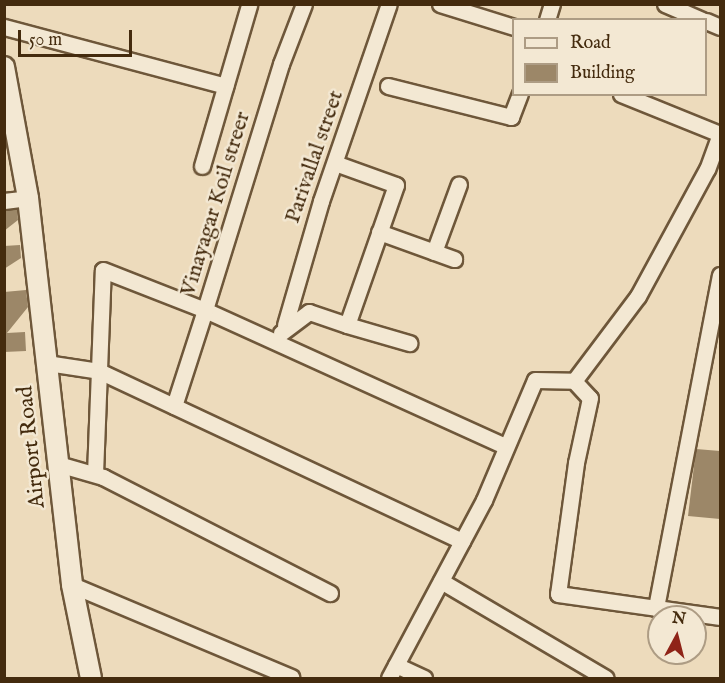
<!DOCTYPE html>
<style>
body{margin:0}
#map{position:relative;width:725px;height:683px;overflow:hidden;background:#eddbbc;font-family:"IM FELL English",serif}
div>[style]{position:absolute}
.building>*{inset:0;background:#9c8768}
.roads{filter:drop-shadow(2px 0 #6e573a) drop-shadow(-2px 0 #6e573a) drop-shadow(0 2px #6e573a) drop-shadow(0 -2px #6e573a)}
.minor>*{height:15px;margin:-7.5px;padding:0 7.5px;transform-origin:7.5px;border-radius:7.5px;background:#f3e8d3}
.tertiary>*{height:20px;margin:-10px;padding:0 10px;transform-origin:10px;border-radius:10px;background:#f3e8d3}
span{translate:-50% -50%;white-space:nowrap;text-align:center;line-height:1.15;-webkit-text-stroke:5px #f3e8d3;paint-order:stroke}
.street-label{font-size:22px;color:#442b0e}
.frame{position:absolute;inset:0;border:6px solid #442b0e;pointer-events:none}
.legend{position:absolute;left:512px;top:18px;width:195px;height:78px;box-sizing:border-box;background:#f3e8d3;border:2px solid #ad9c84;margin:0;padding:8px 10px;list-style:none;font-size:18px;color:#442b0e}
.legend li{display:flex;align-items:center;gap:12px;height:30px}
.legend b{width:30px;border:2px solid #ad9c84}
.north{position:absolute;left:647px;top:605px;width:60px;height:60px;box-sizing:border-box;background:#f3e8d3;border:2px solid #ad9c84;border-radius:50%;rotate:7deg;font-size:16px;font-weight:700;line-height:24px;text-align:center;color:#442b0e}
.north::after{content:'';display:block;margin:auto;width:21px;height:27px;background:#8f2418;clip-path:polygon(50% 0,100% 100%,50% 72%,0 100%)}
.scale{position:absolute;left:18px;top:30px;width:114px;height:27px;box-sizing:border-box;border:3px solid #442b0e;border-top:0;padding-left:8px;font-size:18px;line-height:21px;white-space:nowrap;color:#442b0e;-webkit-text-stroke:4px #f3e8d3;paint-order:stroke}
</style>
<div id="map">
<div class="building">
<div style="clip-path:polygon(17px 209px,18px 220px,4px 231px,4px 211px)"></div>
<div style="clip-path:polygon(20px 245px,21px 258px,4px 269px,4px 246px)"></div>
<div style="clip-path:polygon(26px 290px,28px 307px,7px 333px,25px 332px,26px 351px,4px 352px,4px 292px)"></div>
<div style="clip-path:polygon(696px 449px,720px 451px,720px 519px,688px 516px)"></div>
</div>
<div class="roads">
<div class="minor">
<div style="left:304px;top:4px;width:64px;rotate:111deg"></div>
<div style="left:281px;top:64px;width:257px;rotate:107.2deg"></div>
<div style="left:205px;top:310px;width:329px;rotate:24.4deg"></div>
<div style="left:440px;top:4px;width:77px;rotate:17.3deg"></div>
<div style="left:665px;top:4px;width:40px;rotate:23.4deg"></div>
<div style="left:547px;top:20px;width:17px;rotate:-73deg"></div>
<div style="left:706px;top:21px;width:15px;rotate:23deg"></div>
<div style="left:4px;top:27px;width:229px;rotate:14.9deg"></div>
<div style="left:388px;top:86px;width:127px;rotate:14.1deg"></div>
<div style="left:511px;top:117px;width:25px;rotate:-69deg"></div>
<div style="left:621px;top:94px;width:107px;rotate:22deg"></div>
<div style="left:720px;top:134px;width:37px;rotate:110deg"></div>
<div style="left:707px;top:169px;width:145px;rotate:118.5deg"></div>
<div style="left:638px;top:296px;width:106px;rotate:127deg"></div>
<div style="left:574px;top:381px;width:23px;rotate:47deg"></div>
<div style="left:590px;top:398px;width:66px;rotate:102.2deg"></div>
<div style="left:576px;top:463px;width:132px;rotate:97.8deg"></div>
<div style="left:558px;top:594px;width:99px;rotate:8.1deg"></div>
<div style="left:202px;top:166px;width:168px;rotate:-73.7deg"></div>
<div style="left:4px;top:201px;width:24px;rotate:-7deg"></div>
<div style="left:379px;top:232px;width:80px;rotate:19.8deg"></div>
<div style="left:434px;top:252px;width:72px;rotate:-69.8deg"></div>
<div style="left:720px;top:275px;width:339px;rotate:100.9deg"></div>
<div style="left:656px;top:608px;width:65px;rotate:8deg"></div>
<div style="left:285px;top:325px;width:129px;rotate:-73.8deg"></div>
<div style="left:321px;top:201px;width:208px;rotate:-71deg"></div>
<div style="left:347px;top:325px;width:65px;rotate:16.2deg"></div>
<div style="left:281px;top:333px;width:35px;rotate:-37deg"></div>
<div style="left:309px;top:312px;width:40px;rotate:18.9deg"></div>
<div style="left:347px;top:325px;width:148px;rotate:-70.7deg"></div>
<div style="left:396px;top:185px;width:65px;rotate:-160.2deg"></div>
<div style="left:47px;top:363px;width:53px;rotate:8.7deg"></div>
<div style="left:99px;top:371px;width:401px;rotate:25.1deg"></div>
<div style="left:58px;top:464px;width:47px;rotate:16.1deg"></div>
<div style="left:103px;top:477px;width:255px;rotate:27.1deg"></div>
<div style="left:95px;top:474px;width:204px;rotate:-87.8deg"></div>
<div style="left:103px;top:270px;width:110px;rotate:21.4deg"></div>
<div style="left:205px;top:310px;width:101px;rotate:107.9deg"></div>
<div style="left:441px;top:581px;width:191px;rotate:30.5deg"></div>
<div style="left:72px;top:585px;width:238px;rotate:22.8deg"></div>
<div style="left:396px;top:665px;width:31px;rotate:25deg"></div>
<div style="left:389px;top:678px;width:202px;rotate:-61.9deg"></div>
<div style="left:484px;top:500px;width:130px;rotate:-67deg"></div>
<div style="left:535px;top:380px;width:39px;rotate:1deg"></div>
</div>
<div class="tertiary">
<div style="left:4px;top:67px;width:133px;rotate:79.6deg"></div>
<div style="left:28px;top:198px;width:389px;rotate:83.5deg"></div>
<div style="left:72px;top:585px;width:95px;rotate:78.5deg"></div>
</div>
</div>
<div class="street-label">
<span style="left:315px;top:157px;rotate:-71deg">Parivallal street</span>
<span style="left:216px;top:204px;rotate:-73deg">Vinayagar Koil streer</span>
<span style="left:32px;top:447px;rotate:-96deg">Airport Road</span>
</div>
<div class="frame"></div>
<ul class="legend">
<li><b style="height:8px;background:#f3e8d3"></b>Road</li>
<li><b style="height:16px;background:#9c8768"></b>Building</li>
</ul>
<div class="north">N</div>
<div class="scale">50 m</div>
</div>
